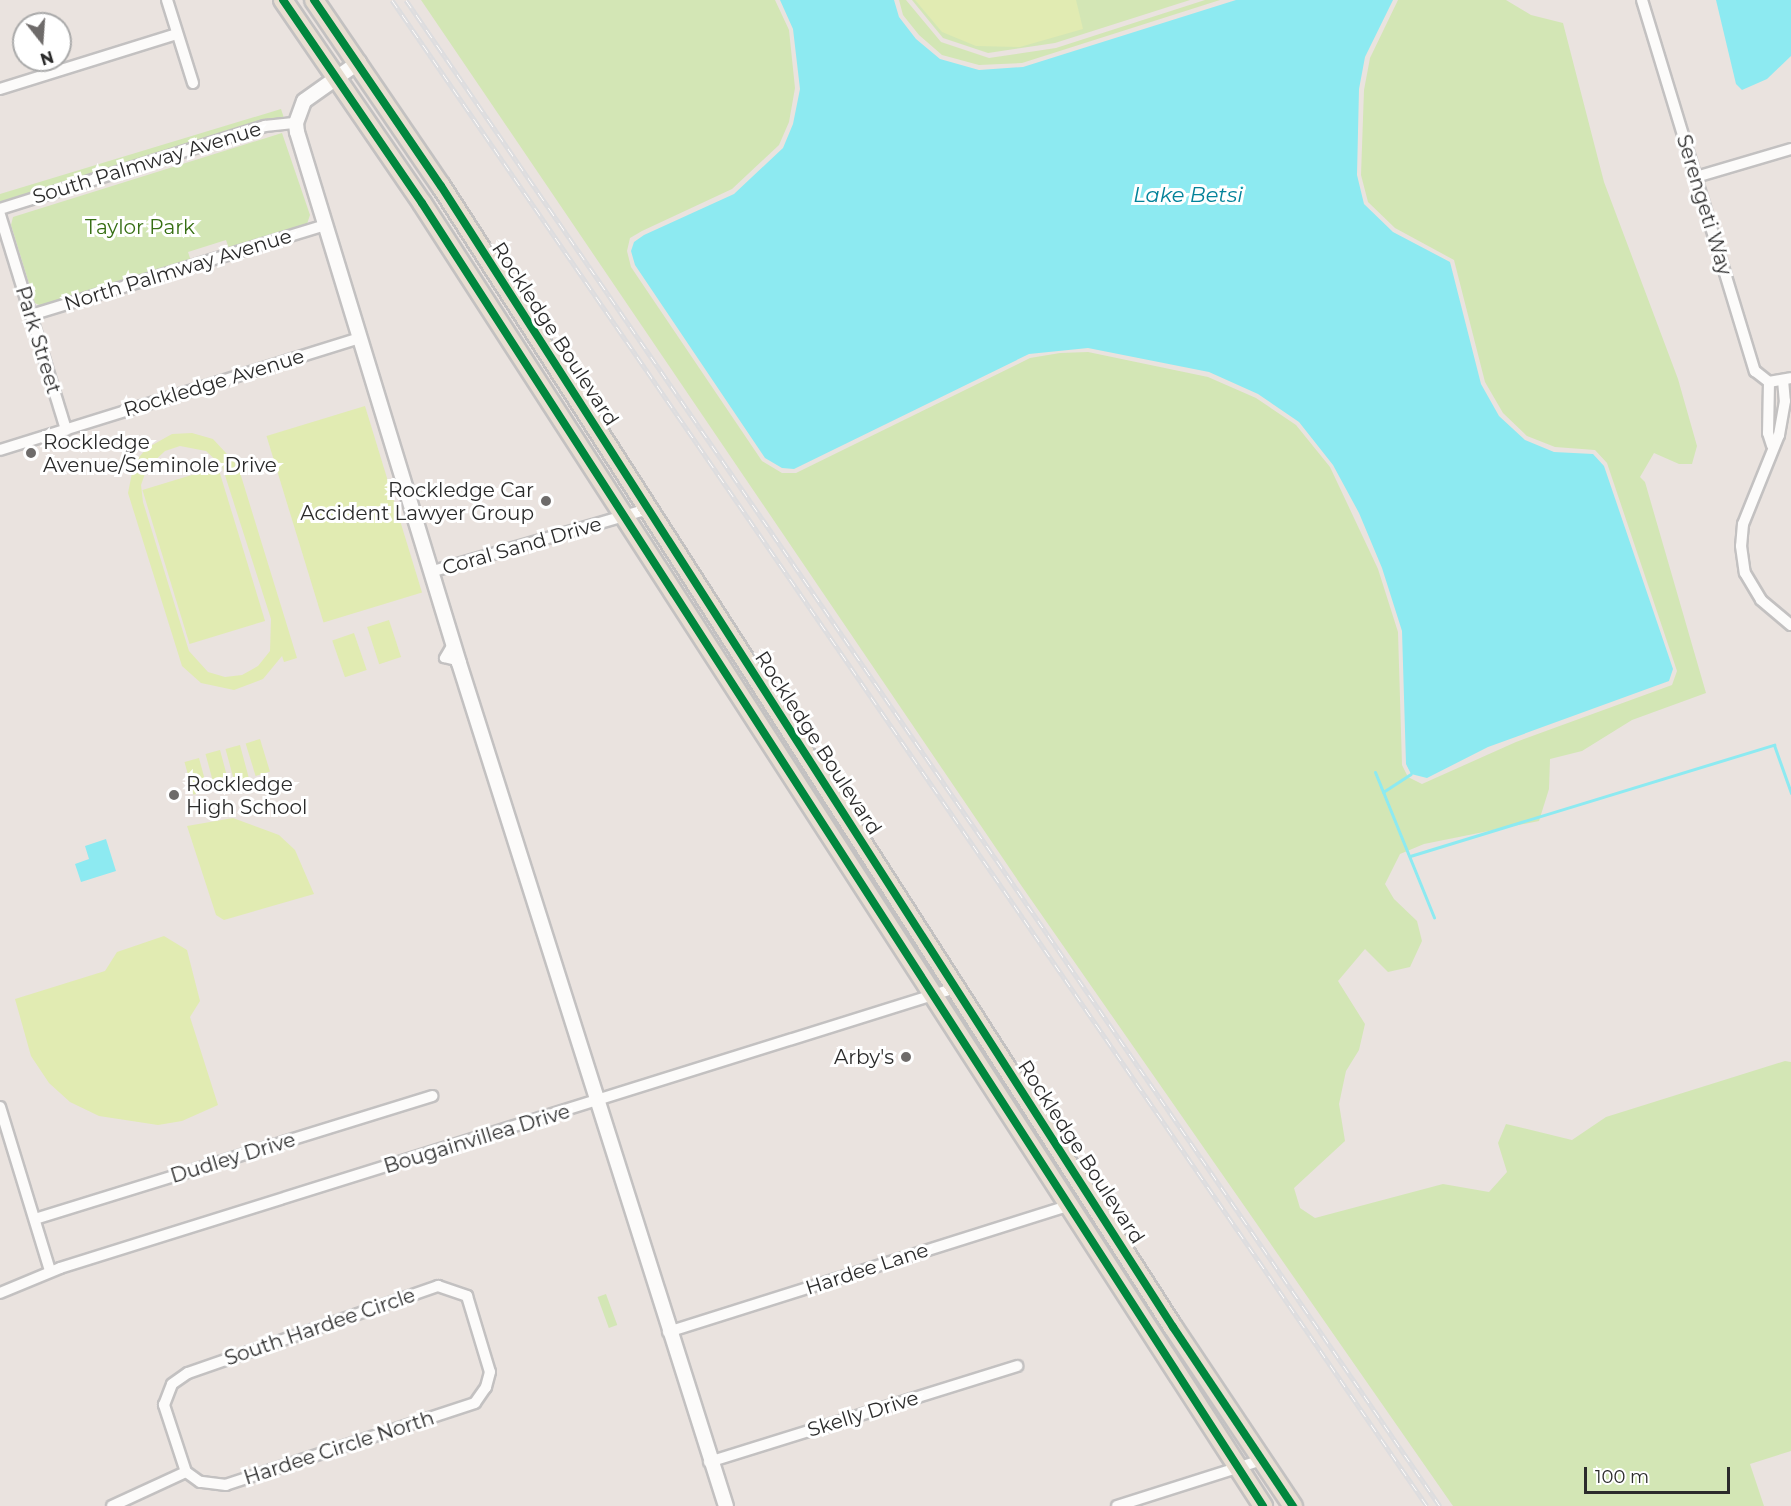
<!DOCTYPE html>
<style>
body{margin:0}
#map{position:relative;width:1791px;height:1506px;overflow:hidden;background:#eae3df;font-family:Montserrat,sans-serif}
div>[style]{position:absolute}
.green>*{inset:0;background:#d3e6b5;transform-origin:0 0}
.pitch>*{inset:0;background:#e1ebb2;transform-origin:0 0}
.water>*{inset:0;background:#8deaf1}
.stream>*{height:3px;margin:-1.5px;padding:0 1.5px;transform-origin:1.5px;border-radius:1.5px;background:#8deaf1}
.roads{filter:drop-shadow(2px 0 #c3c1c1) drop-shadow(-2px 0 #c3c1c1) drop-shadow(0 2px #c3c1c1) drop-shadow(0 -2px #c3c1c1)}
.pedestrian>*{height:8px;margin:-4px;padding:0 4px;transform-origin:4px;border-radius:4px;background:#fcfbfa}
.minor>*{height:10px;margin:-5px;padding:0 5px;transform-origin:5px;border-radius:5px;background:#fcfbfa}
.tertiary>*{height:14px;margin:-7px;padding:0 7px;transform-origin:7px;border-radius:7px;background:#fcfbfa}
.primary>*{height:18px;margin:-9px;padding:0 9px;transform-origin:9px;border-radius:9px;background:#e8ded1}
.rail>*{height:5px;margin-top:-2.5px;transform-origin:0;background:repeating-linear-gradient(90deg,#fff 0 9px,#dddddf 0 18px);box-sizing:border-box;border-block:2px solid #dddddf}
.cycleway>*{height:8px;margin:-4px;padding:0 4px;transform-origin:4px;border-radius:4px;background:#00873e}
.dots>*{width:16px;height:16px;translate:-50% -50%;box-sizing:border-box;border:3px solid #fff;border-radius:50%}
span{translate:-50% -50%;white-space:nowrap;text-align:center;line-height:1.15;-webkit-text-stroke:6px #fff;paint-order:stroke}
.street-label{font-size:20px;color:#2b2b2b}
.park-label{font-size:20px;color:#376f14}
.poi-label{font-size:20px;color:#2b2b2b}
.left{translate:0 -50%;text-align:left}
.right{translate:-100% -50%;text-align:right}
.water-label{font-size:21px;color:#038299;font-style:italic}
.north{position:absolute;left:12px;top:12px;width:60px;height:60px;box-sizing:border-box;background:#fff;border:2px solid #aaa;border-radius:50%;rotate:163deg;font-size:16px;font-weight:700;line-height:24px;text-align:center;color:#2b2b2b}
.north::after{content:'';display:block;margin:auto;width:21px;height:27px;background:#6e6b6a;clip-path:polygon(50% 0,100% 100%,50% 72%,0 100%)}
.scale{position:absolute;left:1584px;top:1467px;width:146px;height:27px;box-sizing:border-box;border:3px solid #2b2b2b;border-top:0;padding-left:8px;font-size:18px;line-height:21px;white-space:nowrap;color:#2b2b2b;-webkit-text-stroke:4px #fff;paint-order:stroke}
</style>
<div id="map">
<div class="green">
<div style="clip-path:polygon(421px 0,775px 0,789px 30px,795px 88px,789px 122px,779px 145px,732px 189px,642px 231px,630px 238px,627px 251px,631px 267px,762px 461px,782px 473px,796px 473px,1030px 358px,1060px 353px,1088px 352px,1208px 377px,1256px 398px,1296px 425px,1330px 467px,1378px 569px,1398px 632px,1402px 765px,1408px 777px,1422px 784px,1516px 742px,1672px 685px,1677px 671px,1607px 463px,1595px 450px,1555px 447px,1527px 436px,1503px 413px,1485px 382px,1454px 260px,1395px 228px,1368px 202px,1361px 175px,1364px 90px,1370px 58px,1398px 0,1506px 0,1531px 15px,1563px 23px,1604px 182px,1678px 379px,1697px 446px,1692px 464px,1679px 464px,1654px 453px,1640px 477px,1645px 482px,1706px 693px,1632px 720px,1582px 751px,1550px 759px,1549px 789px,1539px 821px,1424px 844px,1400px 854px,1385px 884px,1394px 899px,1417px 921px,1422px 941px,1410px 967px,1388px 972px,1365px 949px,1338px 981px,1365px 1024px,1359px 1050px,1346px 1071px,1339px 1104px,1345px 1141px,1294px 1188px,1300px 1208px,1315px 1218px,1443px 1184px,1489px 1192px,1507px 1172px,1498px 1143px,1506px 1124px,1572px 1140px,1606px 1117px,1785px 1061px,1791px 1062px,1791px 1451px,1750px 1464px,1764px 1506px,1453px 1506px,1023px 888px)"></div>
<div style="clip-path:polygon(899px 0,906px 0,941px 42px,989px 58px,1056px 48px,1205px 0,1220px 0,1022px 63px,979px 65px,942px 55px,919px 35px,903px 15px)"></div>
<div style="clip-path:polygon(912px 0,1190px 0,1055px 43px,988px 53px,943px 38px)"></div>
<div style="clip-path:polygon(281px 109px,284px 118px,263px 120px,0 203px,0 194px)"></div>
<div style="clip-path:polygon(282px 133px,310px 215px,307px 224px,229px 249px,226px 240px,188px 252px,191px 261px,43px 307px,35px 303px,11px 225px,13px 217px)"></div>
<div style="left:606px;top:1294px;width:33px;height:9px;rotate:70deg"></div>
</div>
<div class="pitch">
<div style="clip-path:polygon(915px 0,1076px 0,1083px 29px,1020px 47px,976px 46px,942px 32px)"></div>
<div style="left:365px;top:406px;width:195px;height:103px;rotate:73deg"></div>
<div style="clip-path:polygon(evenodd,192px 433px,213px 439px,238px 466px,297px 658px,284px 662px,282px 656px,263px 679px,234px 690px,201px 683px,182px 666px,128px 493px,134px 463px,147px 448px,172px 434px,192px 433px,180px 446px,206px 451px,222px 466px,271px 619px,270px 651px,258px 666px,242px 675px,225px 677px,208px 672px,189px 651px,143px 502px,141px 485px,147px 468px,165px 451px,180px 446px)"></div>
<div style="left:218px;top:467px;width:161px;height:79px;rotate:73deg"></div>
<div style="left:389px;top:620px;width:39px;height:23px;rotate:72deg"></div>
<div style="left:354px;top:633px;width:39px;height:23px;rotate:71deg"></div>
<div style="left:260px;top:739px;width:34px;height:15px;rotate:73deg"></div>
<div style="left:240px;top:745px;width:34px;height:15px;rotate:75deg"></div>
<div style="left:220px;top:750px;width:34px;height:15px;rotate:75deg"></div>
<div style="left:199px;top:758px;width:34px;height:15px;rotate:75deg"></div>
<div style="clip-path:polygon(233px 818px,279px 835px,295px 850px,314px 894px,224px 920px,216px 915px,187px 826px)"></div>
<div style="clip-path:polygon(164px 936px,187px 950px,200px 1001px,190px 1017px,218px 1105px,182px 1121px,158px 1125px,99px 1116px,70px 1102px,49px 1083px,31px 1056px,15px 999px,105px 971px,117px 952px)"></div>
</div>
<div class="water">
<div style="clip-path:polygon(780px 0,894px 0,899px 17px,916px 39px,940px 59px,979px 70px,1023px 67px,1236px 0,1393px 0,1365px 57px,1359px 89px,1357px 175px,1364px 204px,1393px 232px,1450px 262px,1481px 384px,1499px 416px,1525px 440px,1554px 452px,1593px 454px,1604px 466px,1673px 669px,1669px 681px,1488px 747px,1427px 778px,1411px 774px,1406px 764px,1402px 631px,1382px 568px,1359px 513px,1333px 465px,1299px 422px,1258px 394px,1209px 372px,1088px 348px,1029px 354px,794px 469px,782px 468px,765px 458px,635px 265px,631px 251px,634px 242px,644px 235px,734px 194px,783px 148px,793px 124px,800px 89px,793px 29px)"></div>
<div style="clip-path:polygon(1716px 0,1791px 0,1791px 56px,1767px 79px,1742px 90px,1736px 84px)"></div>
<div style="clip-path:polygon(106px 839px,116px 871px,81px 882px,75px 864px,89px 859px,85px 846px)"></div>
</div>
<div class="stream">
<div style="left:1375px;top:772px;width:157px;rotate:67.9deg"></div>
<div style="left:1383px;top:792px;width:33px;rotate:-33deg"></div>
<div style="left:1410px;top:856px;width:381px;rotate:-17deg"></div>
<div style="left:1774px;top:745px;width:51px;rotate:70.5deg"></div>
</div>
<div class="roads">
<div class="pedestrian">
<div style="left:452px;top:644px;width:18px;rotate:74deg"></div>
<div style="left:457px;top:661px;width:13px;rotate:-167deg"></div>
<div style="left:444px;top:658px;width:16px;rotate:-60deg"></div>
</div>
<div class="minor">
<div style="left:167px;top:0;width:87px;rotate:72.6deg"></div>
<div style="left:1642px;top:0;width:388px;rotate:73.1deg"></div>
<div style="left:1755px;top:371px;width:18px;rotate:38deg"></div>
<div style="left:1769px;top:382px;width:22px;rotate:-10deg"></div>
<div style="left:0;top:89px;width:185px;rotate:-17.3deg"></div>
<div style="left:1696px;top:177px;width:99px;rotate:-16.4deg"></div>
<div style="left:0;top:209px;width:278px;rotate:-17.4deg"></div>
<div style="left:265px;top:126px;width:31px;rotate:-6deg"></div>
<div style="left:0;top:215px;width:225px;rotate:72.9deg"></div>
<div style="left:31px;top:315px;width:308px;rotate:-17deg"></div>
<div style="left:1783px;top:380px;width:21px;rotate:85deg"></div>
<div style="left:1785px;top:401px;width:35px;rotate:100deg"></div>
<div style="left:1779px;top:435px;width:96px;rotate:112deg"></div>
<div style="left:1743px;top:524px;width:22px;rotate:95deg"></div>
<div style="left:1741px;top:546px;width:27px;rotate:82deg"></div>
<div style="left:1745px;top:573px;width:31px;rotate:59deg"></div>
<div style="left:1761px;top:600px;width:39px;rotate:40deg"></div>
<div style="left:1769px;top:382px;width:51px;rotate:91.1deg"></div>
<div style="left:1768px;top:433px;width:13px;rotate:72deg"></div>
<div style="left:0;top:450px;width:376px;rotate:-17.3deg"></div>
<div style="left:430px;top:572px;width:227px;rotate:-16.1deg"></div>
<div style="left:0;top:1107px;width:171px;rotate:73deg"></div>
<div style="left:35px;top:1219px;width:416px;rotate:-17.2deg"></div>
<div style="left:438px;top:1286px;width:31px;rotate:19deg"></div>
<div style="left:467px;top:1296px;width:79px;rotate:73.2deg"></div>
<div style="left:490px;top:1372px;width:16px;rotate:105deg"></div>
<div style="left:486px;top:1387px;width:19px;rotate:125deg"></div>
<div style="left:475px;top:1403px;width:262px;rotate:161.8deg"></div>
<div style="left:226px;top:1485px;width:26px;rotate:-173deg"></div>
<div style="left:200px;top:1482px;width:17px;rotate:-144deg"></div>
<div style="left:186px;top:1472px;width:71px;rotate:-108.2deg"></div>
<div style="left:164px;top:1405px;width:22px;rotate:-69deg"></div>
<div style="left:172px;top:1384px;width:19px;rotate:-35deg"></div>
<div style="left:188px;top:1373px;width:265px;rotate:-19.2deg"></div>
<div style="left:0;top:1293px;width:65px;rotate:-22.6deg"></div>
<div style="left:60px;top:1268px;width:938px;rotate:-17.37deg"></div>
<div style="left:668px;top:1332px;width:418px;rotate:-17.5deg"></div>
<div style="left:709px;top:1462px;width:323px;rotate:-17.3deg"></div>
<div style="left:112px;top:1506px;width:81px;rotate:-24.7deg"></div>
<div style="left:1117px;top:1506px;width:152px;rotate:-17.6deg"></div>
</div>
<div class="tertiary">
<div style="left:359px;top:62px;width:67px;rotate:144.7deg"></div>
<div style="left:304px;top:101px;width:23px;rotate:110deg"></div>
<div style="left:296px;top:123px;width:9px;rotate:84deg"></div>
<div style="left:297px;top:132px;width:555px;rotate:73.03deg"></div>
<div style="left:459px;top:663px;width:884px;rotate:72.43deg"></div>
</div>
<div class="primary">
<div style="left:283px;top:0;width:246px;rotate:55.6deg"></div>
<div style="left:422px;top:203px;width:1551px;rotate:57.16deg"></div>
<div style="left:314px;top:0;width:225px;rotate:55.7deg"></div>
<div style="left:441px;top:186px;width:1356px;rotate:57.32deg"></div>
<div style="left:1173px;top:1327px;width:216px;rotate:56.2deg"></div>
</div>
</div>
<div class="rail">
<div style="left:392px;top:0;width:1827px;rotate:55.5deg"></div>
<div style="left:406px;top:0;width:1827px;rotate:55.53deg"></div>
</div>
<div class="cycleway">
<div style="left:283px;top:0;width:246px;rotate:55.6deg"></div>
<div style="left:422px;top:203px;width:1551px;rotate:57.16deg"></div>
<div style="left:314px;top:0;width:225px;rotate:55.7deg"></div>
<div style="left:441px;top:186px;width:1356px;rotate:57.32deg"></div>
<div style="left:1173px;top:1327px;width:216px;rotate:56.2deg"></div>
</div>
<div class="dots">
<div style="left:31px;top:453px;background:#6e6b6a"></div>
<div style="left:546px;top:501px;background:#6e6b6a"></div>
<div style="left:174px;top:795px;background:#6e6b6a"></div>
<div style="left:906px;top:1057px;background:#6e6b6a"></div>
</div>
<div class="street-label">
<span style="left:147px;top:163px;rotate:-17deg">South Palmway Avenue</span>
<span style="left:1704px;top:205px;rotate:73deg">Serengeti Way</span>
<span style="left:178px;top:270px;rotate:-17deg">North Palmway Avenue</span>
<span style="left:555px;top:334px;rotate:57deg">Rockledge Boulevard</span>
<span style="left:38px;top:340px;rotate:73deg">Park Street</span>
<span style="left:214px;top:383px;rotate:-17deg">Rockledge Avenue</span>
<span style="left:522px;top:546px;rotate:-16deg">Coral Sand Drive</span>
<span style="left:818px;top:743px;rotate:57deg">Rockledge Boulevard</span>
<span style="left:477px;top:1139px;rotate:-17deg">Bougainvillea Drive</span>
<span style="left:1081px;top:1152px;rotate:57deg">Rockledge Boulevard</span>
<span style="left:233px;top:1158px;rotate:-17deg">Dudley Drive</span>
<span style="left:867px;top:1269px;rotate:-18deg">Hardee Lane</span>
<span style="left:320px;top:1327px;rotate:-19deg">South Hardee Circle</span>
<span style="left:863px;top:1414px;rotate:-17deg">Skelly Drive</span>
<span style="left:339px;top:1448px;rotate:-18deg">Hardee Circle North</span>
</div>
<div class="park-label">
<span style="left:140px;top:227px">Taylor Park</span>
</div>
<div class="poi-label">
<span class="left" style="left:43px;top:454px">Rockledge<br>Avenue/Seminole Drive</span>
<span class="right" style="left:534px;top:502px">Rockledge Car<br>Accident Lawyer Group</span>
<span class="left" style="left:186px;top:796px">Rockledge<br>High School</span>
<span class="right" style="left:894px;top:1057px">Arby's</span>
</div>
<div class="water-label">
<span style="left:1188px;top:195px">Lake Betsi</span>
</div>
<div class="north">N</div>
<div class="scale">100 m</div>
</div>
